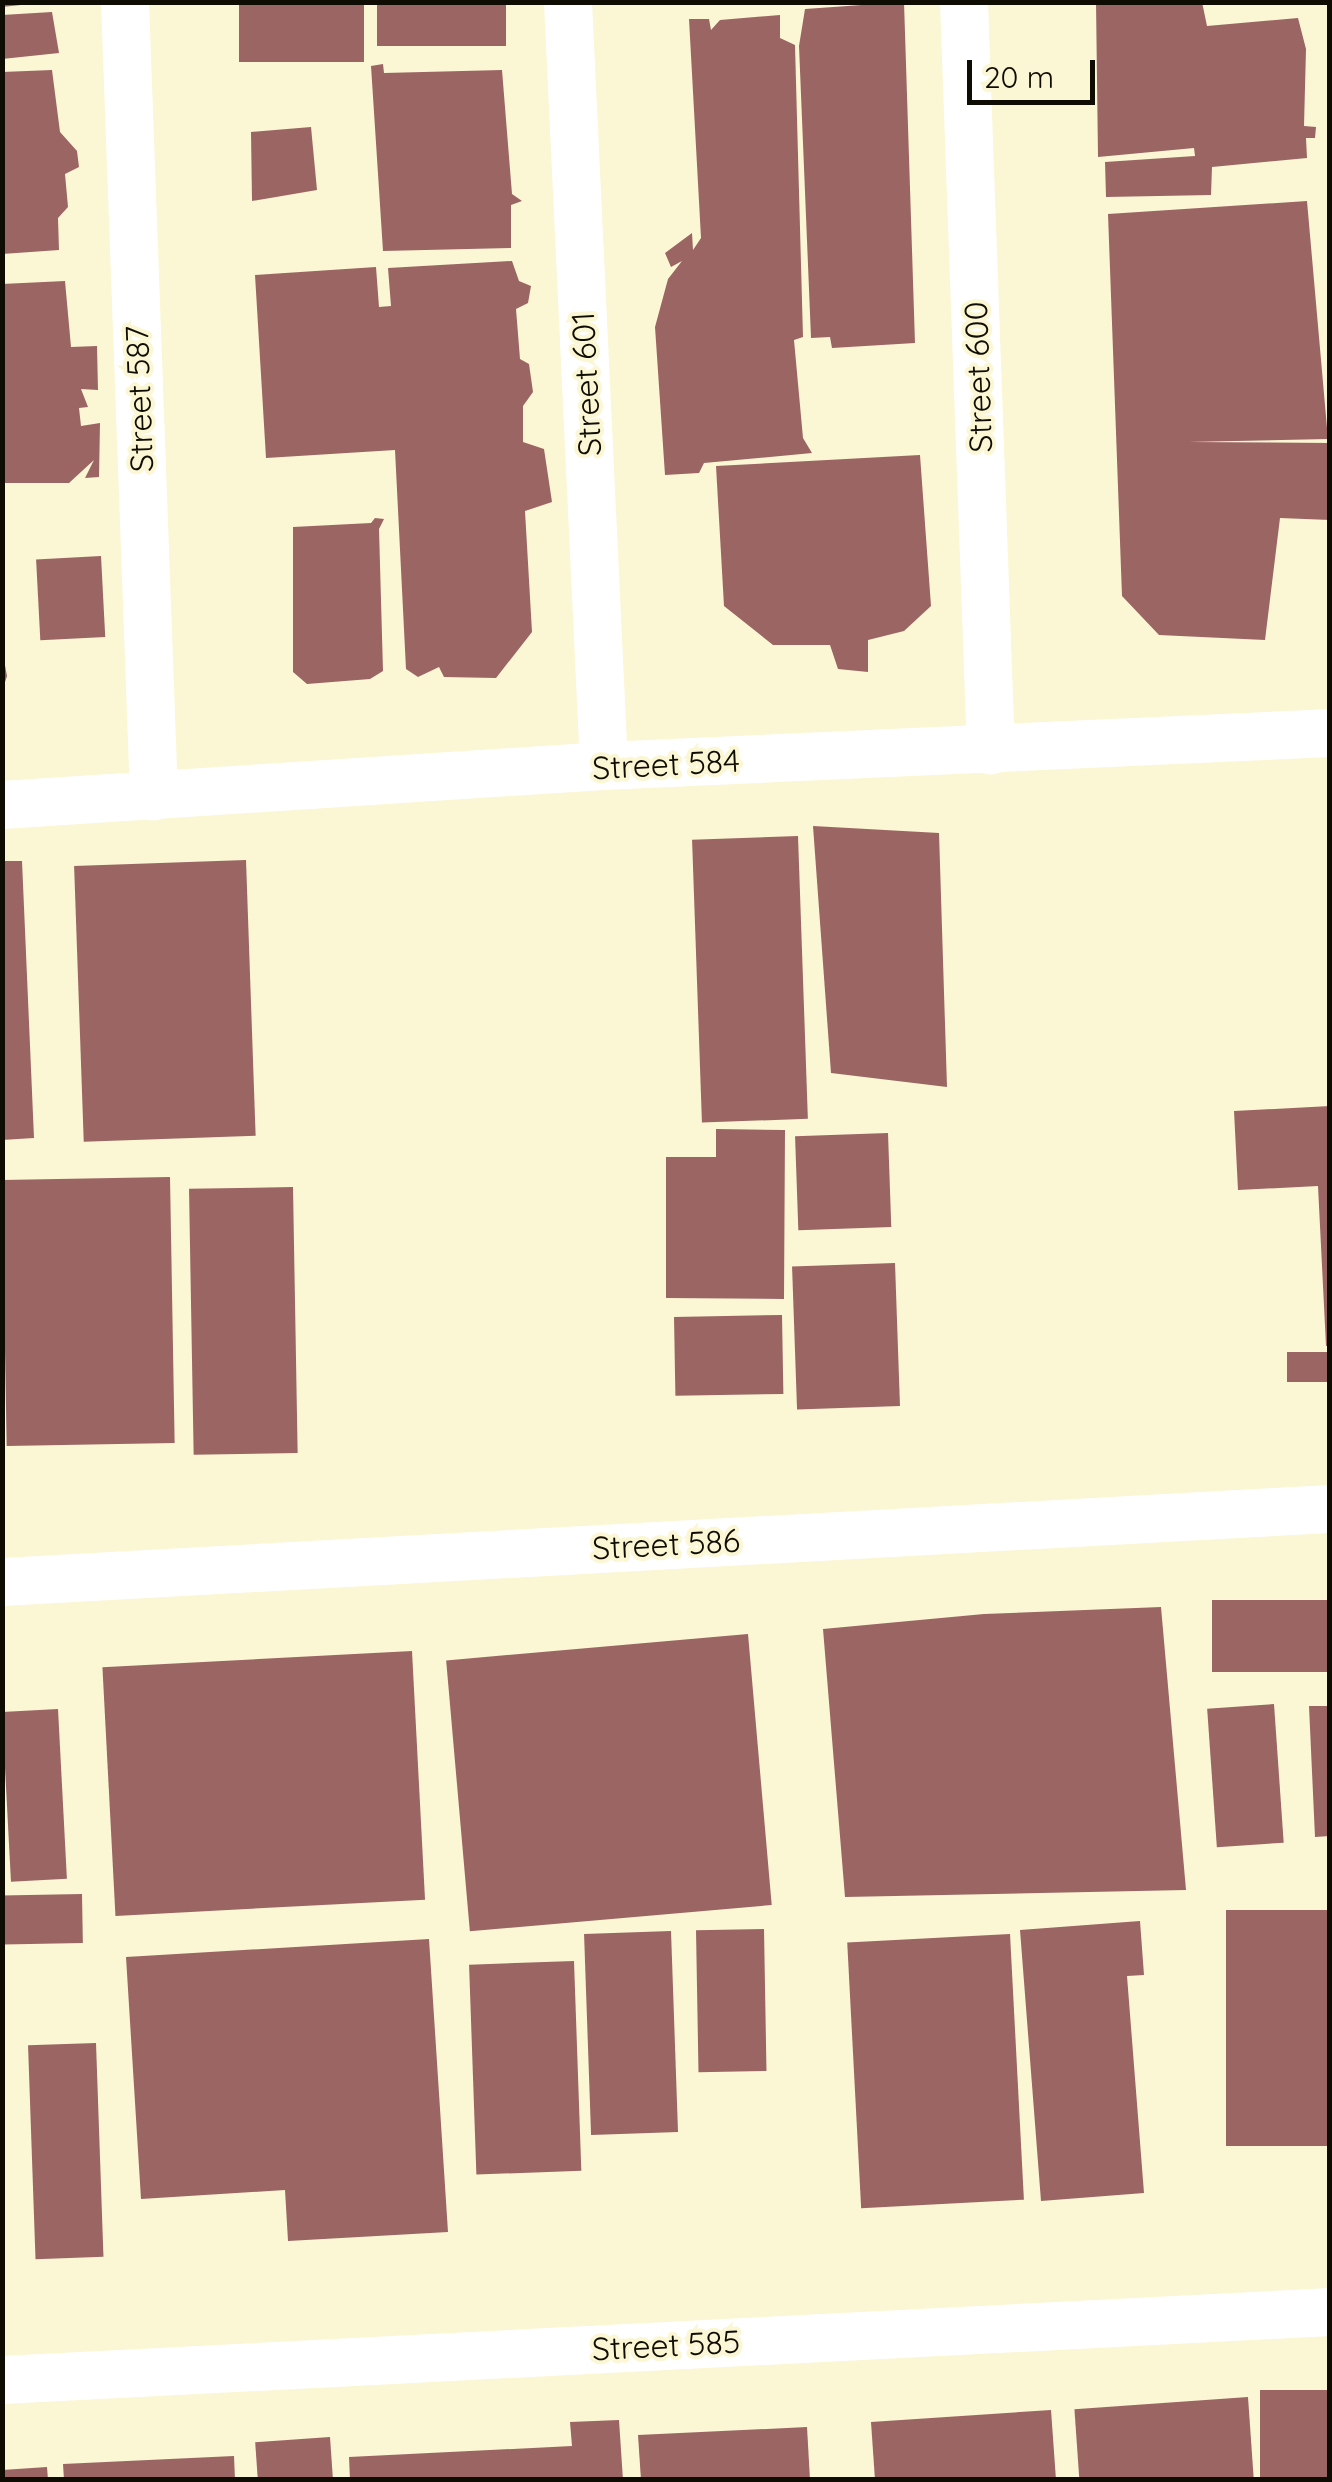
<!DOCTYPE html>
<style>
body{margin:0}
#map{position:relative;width:1332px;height:2482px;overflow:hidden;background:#fbf6d3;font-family:Quicksand,sans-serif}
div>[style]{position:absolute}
.building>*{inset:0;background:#9b6564;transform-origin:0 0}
.street>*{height:48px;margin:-24px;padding:0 24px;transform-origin:24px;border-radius:24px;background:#fff}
span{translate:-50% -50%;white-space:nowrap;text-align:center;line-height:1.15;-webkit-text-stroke:8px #fbf6d3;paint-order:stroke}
.street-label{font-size:32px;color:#0f0d03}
.frame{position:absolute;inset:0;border:5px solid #0f0d03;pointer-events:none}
.scale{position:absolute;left:967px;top:60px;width:128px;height:45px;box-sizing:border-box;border:5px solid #0f0d03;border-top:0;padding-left:12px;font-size:30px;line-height:35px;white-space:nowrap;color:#0f0d03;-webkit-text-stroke:8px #fbf6d3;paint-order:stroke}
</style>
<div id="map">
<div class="building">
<div style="clip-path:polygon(2px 2px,49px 2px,2px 7px)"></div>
<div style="left:239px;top:2px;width:125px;height:60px"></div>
<div style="left:377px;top:2px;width:129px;height:44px"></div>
<div style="clip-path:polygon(904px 2px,915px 343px,832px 348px,830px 337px,811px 338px,799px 46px,805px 9px)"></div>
<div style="clip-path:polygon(1096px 2px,1202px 2px,1207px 26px,1298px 18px,1306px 49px,1304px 126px,1316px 127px,1315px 138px,1306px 138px,1307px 158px,1212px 167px,1211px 195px,1106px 197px,1105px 162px,1195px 156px,1194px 148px,1098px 157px)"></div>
<div style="clip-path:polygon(52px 12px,59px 53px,2px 59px,2px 15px)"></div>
<div style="clip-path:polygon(780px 15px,780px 38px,795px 45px,803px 337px,794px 340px,803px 438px,812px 453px,704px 463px,699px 473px,665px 475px,655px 327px,668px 279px,682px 261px,671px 267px,665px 253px,692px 233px,693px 250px,701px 238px,689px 19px,709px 19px,711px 30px,720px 20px)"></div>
<div style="clip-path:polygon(383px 64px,384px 73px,502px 70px,512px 194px,522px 201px,511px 205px,511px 248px,383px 251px,371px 66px)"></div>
<div style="clip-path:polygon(52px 70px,60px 132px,77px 151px,79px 167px,65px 174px,68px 207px,58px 218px,59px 250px,2px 254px,2px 72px)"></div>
<div style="clip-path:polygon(311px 127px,317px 190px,252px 201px,251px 132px)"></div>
<div style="clip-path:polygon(1307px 201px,1328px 439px,1188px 442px,1330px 443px,1330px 520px,1280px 518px,1265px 640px,1159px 635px,1122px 596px,1108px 214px)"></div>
<div style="clip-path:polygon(512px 261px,519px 281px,531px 286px,528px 303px,516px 309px,520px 359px,529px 364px,533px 392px,523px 406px,523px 442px,544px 449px,552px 502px,525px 511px,532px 632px,496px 678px,444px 677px,439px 667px,418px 677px,406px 669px,395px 450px,266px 458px,255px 275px,376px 267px,379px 307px,391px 306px,388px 268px)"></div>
<div style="clip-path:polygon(65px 281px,71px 347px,97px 346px,98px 390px,81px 389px,88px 407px,79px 408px,81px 426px,100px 423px,99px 477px,85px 478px,94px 460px,69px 483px,2px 483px,2px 284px)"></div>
<div style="clip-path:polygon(920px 455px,931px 606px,904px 631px,868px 640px,868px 672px,838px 669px,830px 645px,773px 645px,724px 606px,716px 466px)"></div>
<div style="clip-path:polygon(375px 518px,384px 519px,379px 529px,383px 671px,370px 679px,307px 684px,293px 672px,293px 527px,371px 523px)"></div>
<div style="left:101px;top:556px;width:81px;height:65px;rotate:87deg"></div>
<div style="clip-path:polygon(2px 649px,7px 676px,3px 688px,2px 688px)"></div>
<div style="clip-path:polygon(813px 826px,939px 833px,947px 1087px,831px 1073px)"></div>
<div style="left:798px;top:836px;width:283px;height:106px;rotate:88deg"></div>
<div style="left:246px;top:860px;width:276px;height:172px;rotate:88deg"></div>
<div style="clip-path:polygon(2px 861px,22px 861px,34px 1138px,2px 1140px)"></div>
<div style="clip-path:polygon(1330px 1106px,1330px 1346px,1326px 1346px,1318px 1186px,1238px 1190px,1234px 1111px)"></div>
<div style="clip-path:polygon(716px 1129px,785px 1130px,784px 1299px,666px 1298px,666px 1157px,716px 1157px)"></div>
<div style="left:888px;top:1133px;width:94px;height:93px;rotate:88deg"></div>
<div style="left:170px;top:1177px;width:266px;height:168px;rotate:89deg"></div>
<div style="left:293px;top:1187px;width:266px;height:104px;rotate:89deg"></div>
<div style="left:895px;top:1263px;width:143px;height:103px;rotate:88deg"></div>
<div style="left:782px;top:1315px;width:79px;height:108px;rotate:89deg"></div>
<div style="left:1330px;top:1352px;width:30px;height:43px;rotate:90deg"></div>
<div style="left:1330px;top:1600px;width:72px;height:118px;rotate:90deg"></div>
<div style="clip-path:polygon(1161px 1607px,1186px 1890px,845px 1897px,823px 1629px,984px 1614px)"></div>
<div style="left:748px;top:1634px;width:272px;height:303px;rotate:85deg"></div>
<div style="left:412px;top:1651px;width:249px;height:310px;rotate:87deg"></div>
<div style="left:1274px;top:1704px;width:139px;height:67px;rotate:86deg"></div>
<div style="clip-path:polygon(1309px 1706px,1330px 1706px,1330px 1836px,1315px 1837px)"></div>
<div style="left:58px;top:1709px;width:170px;height:56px;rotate:87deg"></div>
<div style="left:82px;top:1894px;width:49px;height:80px;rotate:89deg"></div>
<div style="left:1330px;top:1910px;width:236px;height:104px;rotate:90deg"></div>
<div style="clip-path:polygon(1140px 1921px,1144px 1975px,1127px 1976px,1144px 2193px,1041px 2201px,1020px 1930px)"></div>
<div style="left:764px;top:1929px;width:142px;height:68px;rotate:89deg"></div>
<div style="left:671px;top:1931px;width:201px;height:87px;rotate:88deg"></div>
<div style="left:1010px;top:1934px;width:266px;height:163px;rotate:87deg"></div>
<div style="clip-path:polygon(429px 1939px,448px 2232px,288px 2241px,285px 2190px,141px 2199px,126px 1957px)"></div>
<div style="left:574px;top:1961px;width:210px;height:105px;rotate:88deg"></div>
<div style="left:96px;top:2043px;width:214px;height:68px;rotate:88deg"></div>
<div style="left:1330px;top:2390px;width:90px;height:70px;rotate:90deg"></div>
<div style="left:1248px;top:2397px;width:83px;height:174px;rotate:86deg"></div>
<div style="clip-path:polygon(1051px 2410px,1056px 2480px,875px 2480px,871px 2422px)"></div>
<div style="clip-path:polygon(619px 2420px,623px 2480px,350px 2480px,349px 2457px,572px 2446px,570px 2422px)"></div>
<div style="clip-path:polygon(807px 2427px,810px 2480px,641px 2480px,638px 2435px)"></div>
<div style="left:330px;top:2437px;width:43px;height:75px;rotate:86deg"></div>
<div style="clip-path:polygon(234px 2456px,235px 2480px,64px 2480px,63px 2464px)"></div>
<div style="clip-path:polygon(47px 2467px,48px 2480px,2px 2480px,2px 2470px)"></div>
</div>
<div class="street">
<div style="left:125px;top:2px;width:795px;rotate:87.91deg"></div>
<div style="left:568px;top:2px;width:765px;rotate:87.3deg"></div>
<div style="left:964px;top:2px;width:749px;rotate:87.94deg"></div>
<div style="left:2px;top:805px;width:603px;rotate:-3.71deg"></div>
<div style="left:604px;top:766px;width:727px;rotate:-2.6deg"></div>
<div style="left:2px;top:1582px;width:1330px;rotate:-3.15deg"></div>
<div style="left:2px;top:2380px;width:1330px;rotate:-2.93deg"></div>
</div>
<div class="street-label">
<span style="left:978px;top:377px;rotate:-92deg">Street 600</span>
<span style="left:586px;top:384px;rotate:-93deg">Street 601</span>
<span style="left:139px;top:399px;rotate:-92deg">Street 587</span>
<span style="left:666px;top:764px;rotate:-3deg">Street 584</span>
<span style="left:666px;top:1544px;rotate:-3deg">Street 586</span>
<span style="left:666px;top:2345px;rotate:-3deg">Street 585</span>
</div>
<div class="frame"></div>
<div class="scale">20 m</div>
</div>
